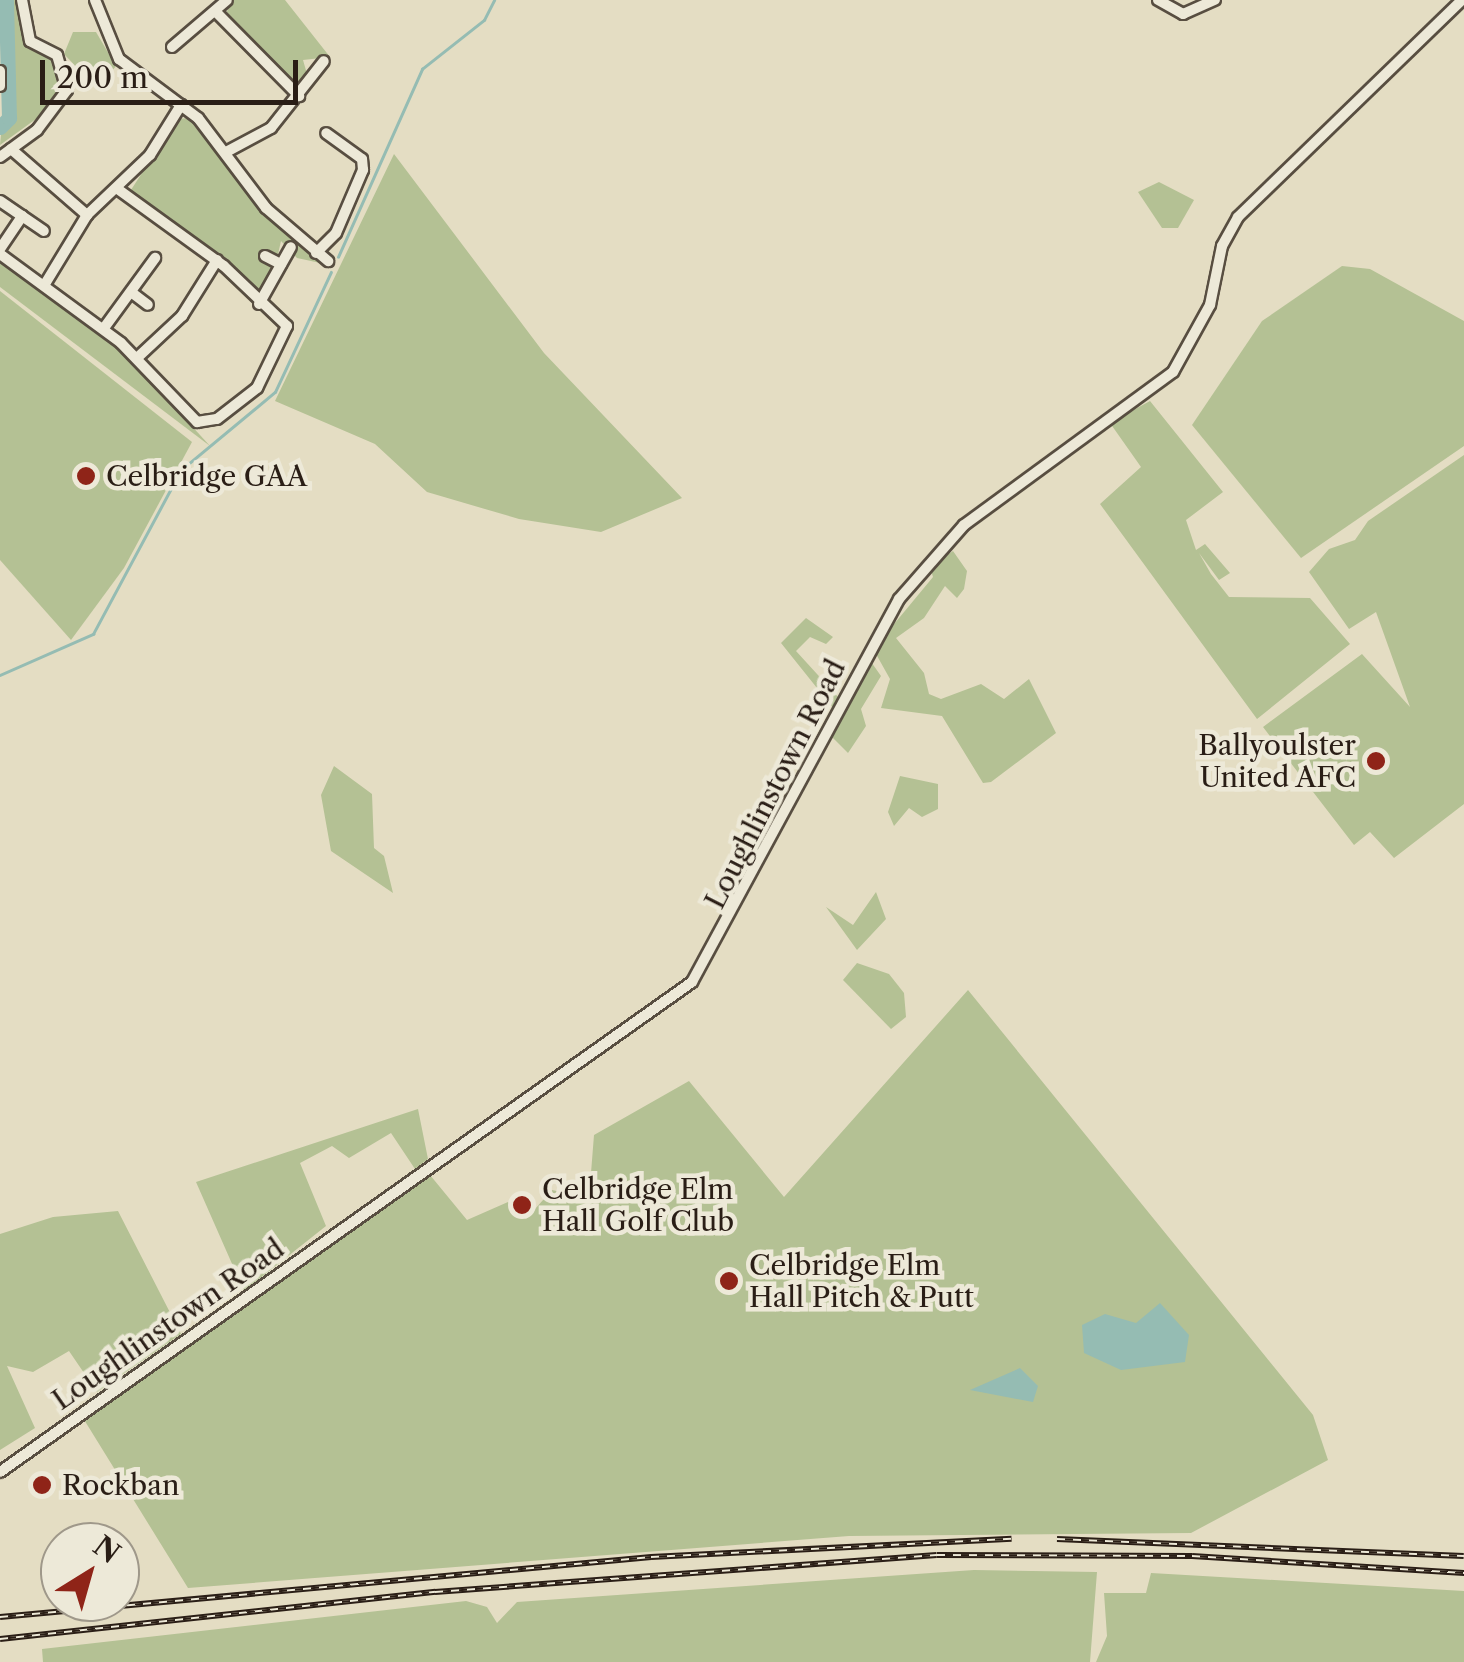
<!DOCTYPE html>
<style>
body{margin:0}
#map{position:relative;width:1464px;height:1662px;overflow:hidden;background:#e4ddc3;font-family:"Libre Caslon Text",serif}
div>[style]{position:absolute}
.green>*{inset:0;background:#b4c194}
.water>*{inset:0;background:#95bcb3}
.stream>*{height:2.5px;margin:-1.25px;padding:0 1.25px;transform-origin:1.25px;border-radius:1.25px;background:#95bcb3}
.river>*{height:15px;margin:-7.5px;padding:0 7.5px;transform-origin:7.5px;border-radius:7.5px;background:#95bcb3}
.roads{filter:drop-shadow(2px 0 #584e41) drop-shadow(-2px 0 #584e41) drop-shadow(0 2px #584e41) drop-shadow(0 -2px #584e41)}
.minor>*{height:10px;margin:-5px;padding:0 5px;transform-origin:5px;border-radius:5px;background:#ede9d8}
.rail>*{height:6px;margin-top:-3px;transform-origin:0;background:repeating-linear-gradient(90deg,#ede9d8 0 8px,#2a1e16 0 16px);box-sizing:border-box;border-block:2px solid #2a1e16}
.dots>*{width:28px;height:28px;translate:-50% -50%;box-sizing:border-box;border:5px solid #ede9d8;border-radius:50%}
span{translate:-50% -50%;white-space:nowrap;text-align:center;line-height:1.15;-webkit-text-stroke:9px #ede9d8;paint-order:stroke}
.poi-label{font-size:28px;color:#2a1e16}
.left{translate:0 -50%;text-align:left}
.right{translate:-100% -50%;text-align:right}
.street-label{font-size:28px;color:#2a1e16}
.north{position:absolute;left:40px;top:1522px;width:100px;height:100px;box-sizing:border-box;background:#ede9d8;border:2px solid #9f988a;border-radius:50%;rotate:37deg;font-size:28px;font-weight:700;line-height:40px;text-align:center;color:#2a1e16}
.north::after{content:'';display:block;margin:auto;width:35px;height:45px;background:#8f2418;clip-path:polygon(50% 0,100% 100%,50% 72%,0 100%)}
.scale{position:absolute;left:40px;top:60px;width:258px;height:45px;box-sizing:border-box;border:5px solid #2a1e16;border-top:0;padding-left:12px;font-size:30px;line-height:35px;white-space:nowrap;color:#2a1e16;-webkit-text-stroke:8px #ede9d8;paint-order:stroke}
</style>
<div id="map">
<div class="green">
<div style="clip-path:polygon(0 0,15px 0,24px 42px,53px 58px,61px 84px,47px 111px,0 145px,6px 84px)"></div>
<div style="clip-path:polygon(233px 0,285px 0,330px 57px,303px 60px,307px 74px,294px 86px,225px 15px)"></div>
<div style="clip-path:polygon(73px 32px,96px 32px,116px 66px,97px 89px,64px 54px)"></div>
<div style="clip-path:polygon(188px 118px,266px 215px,325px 264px,297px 258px,281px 241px,274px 272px,257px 293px,129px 193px,177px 119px)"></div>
<div style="clip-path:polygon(394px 154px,544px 353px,682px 498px,601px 532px,519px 519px,427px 492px,375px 444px,275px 401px)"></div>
<div style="clip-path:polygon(1159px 182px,1194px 200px,1178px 228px,1162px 228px,1138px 192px)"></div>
<div style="clip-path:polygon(0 257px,118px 345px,210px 446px,0 287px)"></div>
<div style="clip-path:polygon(1342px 266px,1370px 269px,1464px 321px,1464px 446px,1301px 558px,1192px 425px,1262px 321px)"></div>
<div style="clip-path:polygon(0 291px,192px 442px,124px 568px,71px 640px,0 560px)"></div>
<div style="clip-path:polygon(1150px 401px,1223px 492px,1186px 520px,1196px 550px,1205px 544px,1230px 573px,1219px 580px,1199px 553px,1211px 574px,1229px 597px,1310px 598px,1350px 644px,1257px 719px,1100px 504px,1141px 467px,1110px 423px)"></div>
<div style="clip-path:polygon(1464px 455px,1464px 804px,1394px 858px,1370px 832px,1354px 845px,1263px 727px,1362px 654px,1410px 707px,1376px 612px,1349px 629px,1309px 572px,1329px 549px,1355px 540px,1368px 521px)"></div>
<div style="clip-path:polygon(953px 551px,967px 571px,964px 589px,957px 598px,945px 586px,924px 618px,896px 638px,924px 673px,929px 694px,941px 699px,981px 684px,1004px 699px,1029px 679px,1056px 733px,991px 782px,983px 783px,942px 716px,881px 708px,890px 679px,876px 654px,885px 635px,933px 577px,930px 567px)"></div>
<div style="clip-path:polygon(806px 618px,833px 637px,826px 644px,810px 637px,796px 651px,838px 697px,833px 708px,781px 643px)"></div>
<div style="clip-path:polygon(869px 659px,881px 676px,861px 709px,866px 726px,848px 753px,831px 736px)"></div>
<div style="clip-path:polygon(334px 766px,372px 794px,374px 848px,384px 856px,393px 893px,331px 851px,321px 795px)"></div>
<div style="clip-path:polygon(900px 776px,938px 784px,938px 809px,922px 817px,909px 808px,894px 826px,888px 812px)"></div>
<div style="clip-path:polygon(876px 892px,886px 919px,857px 950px,826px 907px,853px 925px)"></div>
<div style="clip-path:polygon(857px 963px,889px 974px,904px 993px,906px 1017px,891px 1029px,843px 980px)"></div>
<div style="clip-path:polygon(968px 990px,1313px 1415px,1328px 1460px,1191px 1533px,849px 1536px,188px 1588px,83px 1418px,430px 1175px,467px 1220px,508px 1202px,526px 1219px,552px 1190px,589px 1198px,594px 1135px,689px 1081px,784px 1197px)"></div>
<div style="clip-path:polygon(418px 1109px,428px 1159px,415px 1169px,391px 1133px,349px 1158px,332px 1146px,300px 1163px,326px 1226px,244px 1291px,196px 1182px)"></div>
<div style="clip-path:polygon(118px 1211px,181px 1334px,97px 1392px,69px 1351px,33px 1372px,7px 1366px,35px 1428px,0 1450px,0 1234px,53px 1217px)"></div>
<div style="clip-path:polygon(974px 1570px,1097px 1572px,1090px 1662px,43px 1662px,42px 1649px,466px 1601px,487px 1607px,497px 1623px,517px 1602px)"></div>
<div style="clip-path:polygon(1151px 1573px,1464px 1591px,1464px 1662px,1096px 1662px,1107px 1636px,1104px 1593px,1146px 1593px)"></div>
</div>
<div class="water">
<div style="clip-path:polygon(1160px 1303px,1189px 1335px,1185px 1362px,1121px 1370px,1084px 1353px,1082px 1325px,1105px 1314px,1136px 1323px)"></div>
<div style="clip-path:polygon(1020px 1368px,1038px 1386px,1033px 1402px,970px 1390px)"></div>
</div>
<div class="stream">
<div style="left:338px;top:257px;width:206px;rotate:-65.9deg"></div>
<div style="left:422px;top:69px;width:79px;rotate:-38.3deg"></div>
<div style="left:484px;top:20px;width:22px;rotate:-63deg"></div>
<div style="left:0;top:675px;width:102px;rotate:-23.8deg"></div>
<div style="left:93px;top:634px;width:186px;rotate:-61.8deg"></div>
<div style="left:181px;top:470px;width:122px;rotate:-39.7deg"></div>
<div style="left:275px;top:392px;width:132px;rotate:-65deg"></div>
</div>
<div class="river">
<div style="left:0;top:127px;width:13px;rotate:-45deg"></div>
<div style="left:9px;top:118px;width:118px;rotate:-91.5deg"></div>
</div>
<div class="roads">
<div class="minor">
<div style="left:95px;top:0;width:64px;rotate:67.9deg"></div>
<div style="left:119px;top:59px;width:99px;rotate:36.8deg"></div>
<div style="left:198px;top:118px;width:113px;rotate:52.9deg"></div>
<div style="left:266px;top:208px;width:82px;rotate:40.5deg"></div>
<div style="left:1158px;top:0;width:29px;rotate:29deg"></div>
<div style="left:1183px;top:14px;width:35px;rotate:-24deg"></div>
<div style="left:217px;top:13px;width:117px;rotate:45.3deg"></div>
<div style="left:172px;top:47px;width:72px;rotate:-40.5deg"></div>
<div style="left:0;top:71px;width:15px;rotate:90deg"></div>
<div style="left:11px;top:149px;width:101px;rotate:41deg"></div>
<div style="left:228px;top:151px;width:49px;rotate:-28.1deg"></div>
<div style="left:271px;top:128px;width:85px;rotate:-51.7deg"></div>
<div style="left:0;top:157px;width:46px;rotate:-36.1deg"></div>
<div style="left:37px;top:130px;width:50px;rotate:-53.1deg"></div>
<div style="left:67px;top:90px;width:36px;rotate:-106deg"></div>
<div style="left:57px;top:55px;width:30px;rotate:-153deg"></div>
<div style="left:30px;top:41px;width:42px;rotate:-101deg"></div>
<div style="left:0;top:201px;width:53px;rotate:34.3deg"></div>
<div style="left:0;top:249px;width:40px;rotate:-56deg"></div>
<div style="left:316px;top:253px;width:28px;rotate:-45deg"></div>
<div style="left:336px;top:233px;width:69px;rotate:-66.8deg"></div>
<div style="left:363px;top:170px;width:11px;rotate:-95deg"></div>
<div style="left:362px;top:159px;width:44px;rotate:-144.2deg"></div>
<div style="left:0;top:254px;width:150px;rotate:36.3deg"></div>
<div style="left:121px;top:343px;width:110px;rotate:46.1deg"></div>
<div style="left:197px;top:422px;width:20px;rotate:-9deg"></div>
<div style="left:217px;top:419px;width:51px;rotate:-37.8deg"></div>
<div style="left:257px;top:388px;width:69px;rotate:-64.2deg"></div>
<div style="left:287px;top:326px;width:87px;rotate:-136.4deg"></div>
<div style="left:224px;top:266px;width:130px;rotate:-144.1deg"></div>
<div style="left:265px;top:256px;width:18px;rotate:27deg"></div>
<div style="left:45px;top:284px;width:81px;rotate:-58.7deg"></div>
<div style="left:87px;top:215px;width:87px;rotate:-43.6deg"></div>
<div style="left:150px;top:155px;width:59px;rotate:-58.2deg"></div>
<div style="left:131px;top:292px;width:21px;rotate:37deg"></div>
<div style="left:259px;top:304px;width:65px;rotate:-60.7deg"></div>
<div style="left:104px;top:328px;width:87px;rotate:-53.9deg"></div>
<div style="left:137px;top:358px;width:62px;rotate:-43deg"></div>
<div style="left:182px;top:316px;width:66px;rotate:-58deg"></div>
<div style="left:0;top:1472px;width:848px;rotate:-35.3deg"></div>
<div style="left:692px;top:982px;width:435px;rotate:-61.6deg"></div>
<div style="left:899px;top:599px;width:98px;rotate:-48.7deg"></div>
<div style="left:964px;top:525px;width:259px;rotate:-36.2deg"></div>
<div style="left:1173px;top:372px;width:77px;rotate:-61.1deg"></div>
<div style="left:1210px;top:305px;width:60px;rotate:-78.5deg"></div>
<div style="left:1222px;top:246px;width:33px;rotate:-61deg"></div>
<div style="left:1238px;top:217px;width:312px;rotate:-44.1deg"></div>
</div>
</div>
<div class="rail">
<div style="left:1057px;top:1539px;width:407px;rotate:2.4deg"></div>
<div style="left:0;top:1617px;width:654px;rotate:-5.27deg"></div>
<div style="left:651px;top:1557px;width:361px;rotate:-2.9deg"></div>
<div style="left:0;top:1639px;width:438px;rotate:-6.2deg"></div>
<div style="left:435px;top:1592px;width:503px;rotate:-4.22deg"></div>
<div style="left:937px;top:1555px;width:255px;rotate:0.2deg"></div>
<div style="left:1192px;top:1556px;width:273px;rotate:3.6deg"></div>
</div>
<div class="dots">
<div style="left:86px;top:476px;background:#8f2418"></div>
<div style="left:1376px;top:761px;background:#8f2418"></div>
<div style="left:522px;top:1205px;background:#8f2418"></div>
<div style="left:729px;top:1281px;background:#8f2418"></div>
<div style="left:42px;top:1485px;background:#8f2418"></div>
</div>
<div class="poi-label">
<span class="left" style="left:106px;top:476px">Celbridge GAA</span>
<span class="right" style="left:1356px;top:761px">Ballyoulster<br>United AFC</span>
<span class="left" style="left:542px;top:1205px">Celbridge Elm<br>Hall Golf Club</span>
<span class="left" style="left:749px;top:1281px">Celbridge Elm<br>Hall Pitch &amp; Putt</span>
<span class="left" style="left:62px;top:1485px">Rockban</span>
</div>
<div class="street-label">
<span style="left:775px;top:784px;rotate:-63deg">Loughlinstown Road</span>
<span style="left:168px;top:1324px;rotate:-35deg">Loughlinstown Road</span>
</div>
<div class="north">N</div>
<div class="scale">200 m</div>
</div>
